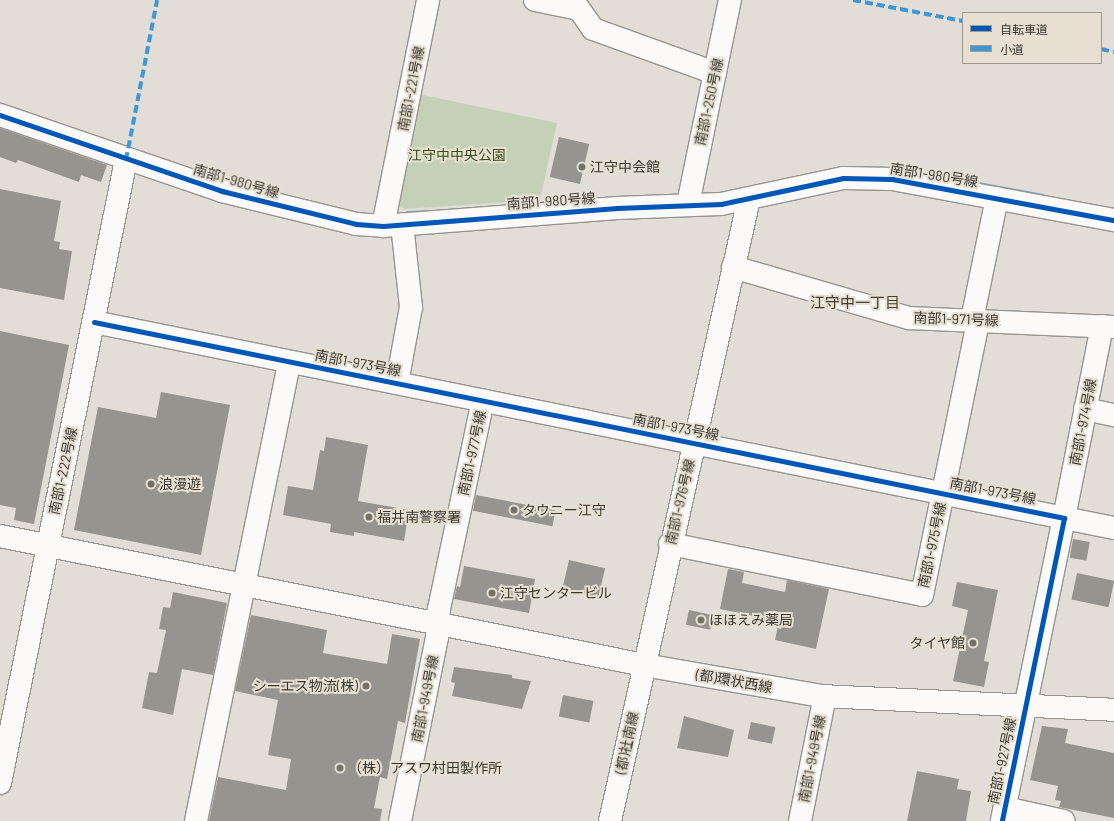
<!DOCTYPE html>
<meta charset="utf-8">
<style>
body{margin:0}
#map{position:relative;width:1114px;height:821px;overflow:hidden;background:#e2ded7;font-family:Barlow,"Noto Sans JP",sans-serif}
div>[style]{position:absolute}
.green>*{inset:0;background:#c5d1b7}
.stream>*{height:5px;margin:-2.5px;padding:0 2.5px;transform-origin:2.5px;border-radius:2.5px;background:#78b8c5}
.building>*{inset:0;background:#97938e;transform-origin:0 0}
.roads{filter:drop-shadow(1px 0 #979490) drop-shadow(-1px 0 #979490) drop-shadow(0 1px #979490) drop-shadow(0 -1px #979490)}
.minor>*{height:22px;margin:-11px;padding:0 11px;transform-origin:11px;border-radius:11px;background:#fbfaf9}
.quiet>*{height:4px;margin-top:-2px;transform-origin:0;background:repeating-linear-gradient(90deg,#3e98d7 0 8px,transparent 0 12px)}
.cycleway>*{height:5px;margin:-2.5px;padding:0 2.5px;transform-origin:2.5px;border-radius:2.5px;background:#0057b8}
.dots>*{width:11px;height:11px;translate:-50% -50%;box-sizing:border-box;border:2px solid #e6dfd2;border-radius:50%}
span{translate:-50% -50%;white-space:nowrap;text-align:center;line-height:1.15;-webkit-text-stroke:4px #e6dfd2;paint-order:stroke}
.street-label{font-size:14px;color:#383630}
.park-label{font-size:14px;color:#325110}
.poi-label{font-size:14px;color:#383630}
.left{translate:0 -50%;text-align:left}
.right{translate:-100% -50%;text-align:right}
.neighbourhood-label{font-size:15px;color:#433e33}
.legend{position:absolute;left:962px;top:12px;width:140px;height:52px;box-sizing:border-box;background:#e6dfd2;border:1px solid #a09b91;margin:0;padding:5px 7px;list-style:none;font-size:12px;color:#383630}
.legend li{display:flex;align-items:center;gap:8px;height:20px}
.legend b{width:20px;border:1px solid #a09b91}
</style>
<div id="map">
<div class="green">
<div style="clip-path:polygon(418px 94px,557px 123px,540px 200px,404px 209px,396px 202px)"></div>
</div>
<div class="stream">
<div style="left:962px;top:181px;width:82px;rotate:10.5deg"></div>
<div style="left:407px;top:213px;width:19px;rotate:-3deg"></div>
</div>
<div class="building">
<div style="clip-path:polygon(0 128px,107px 165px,101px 182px,81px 175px,79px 182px,18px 160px,16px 163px,0 157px)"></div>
<div style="left:559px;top:137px;width:31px;height:41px;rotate:13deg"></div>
<div style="clip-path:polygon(0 189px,61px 201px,54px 241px,60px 242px,59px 249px,72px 251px,64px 300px,0 288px)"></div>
<div style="clip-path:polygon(0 331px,69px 345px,34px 524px,14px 520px,16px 508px,0 505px)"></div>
<div style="clip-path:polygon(161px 392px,230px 405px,201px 555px,74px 530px,98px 407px,156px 418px)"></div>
<div style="clip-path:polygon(326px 437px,368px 445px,358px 501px,409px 510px,404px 541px,354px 532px,354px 536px,330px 532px,331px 524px,283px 515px,288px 486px,313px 490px,320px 450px,324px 451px)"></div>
<div style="left:476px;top:495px;width:81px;height:16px;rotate:11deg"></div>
<div style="left:1073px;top:539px;width:17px;height:19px;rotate:10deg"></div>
<div style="left:569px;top:560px;width:37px;height:30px;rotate:13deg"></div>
<div style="clip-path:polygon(464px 566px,535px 579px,529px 613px,454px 599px,457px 586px,460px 587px)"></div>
<div style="clip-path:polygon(728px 569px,744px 572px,742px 583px,785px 592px,787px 580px,829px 589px,816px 649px,775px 640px,779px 621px,720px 609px)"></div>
<div style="left:1077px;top:573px;width:38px;height:27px;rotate:12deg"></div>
<div style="clip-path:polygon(957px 582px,998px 590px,984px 661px,989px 662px,984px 687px,953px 681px,968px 610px,952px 606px)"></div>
<div style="clip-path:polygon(173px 592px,227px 603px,213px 675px,182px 669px,173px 715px,142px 708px,149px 672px,157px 673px,166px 630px,159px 629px,163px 607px,170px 608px)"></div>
<div style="left:689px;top:610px;width:25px;height:15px;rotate:12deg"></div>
<div style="clip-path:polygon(251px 615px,327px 630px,323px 653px,387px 664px,392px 634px,420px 639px,405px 723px,398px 721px,387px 779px,380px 777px,374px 808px,382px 809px,380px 821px,209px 821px,218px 777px,286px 790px,291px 759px,268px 755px,278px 700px,235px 691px)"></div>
<div style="clip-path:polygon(454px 667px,512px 675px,512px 678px,531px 681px,522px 709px,452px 696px,455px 683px,451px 682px)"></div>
<div style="left:563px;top:695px;width:31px;height:22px;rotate:11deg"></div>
<div style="clip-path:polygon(684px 716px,734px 730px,728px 757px,677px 748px)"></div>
<div style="left:751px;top:722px;width:25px;height:17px;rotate:12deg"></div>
<div style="clip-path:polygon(1042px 726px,1068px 729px,1065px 743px,1114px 753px,1114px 818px,1059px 807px,1061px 801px,1055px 800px,1058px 786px,1030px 780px)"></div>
<div style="clip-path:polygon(917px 771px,959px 779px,957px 789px,971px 791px,966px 821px,907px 821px)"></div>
</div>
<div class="roads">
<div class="minor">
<div style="left:535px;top:0;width:45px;rotate:11.6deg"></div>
<div style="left:579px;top:9px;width:24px;rotate:55deg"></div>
<div style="left:593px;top:29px;width:130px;rotate:19.8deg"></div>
<div style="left:0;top:115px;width:235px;rotate:18.9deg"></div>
<div style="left:222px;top:191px;width:138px;rotate:13.8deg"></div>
<div style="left:356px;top:224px;width:27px;rotate:4deg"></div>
<div style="left:383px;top:226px;width:235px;rotate:-4.4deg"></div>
<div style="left:617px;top:208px;width:104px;rotate:-2.2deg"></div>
<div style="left:721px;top:204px;width:125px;rotate:-12deg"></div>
<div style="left:843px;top:178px;width:49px;rotate:1.2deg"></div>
<div style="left:892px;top:179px;width:226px;rotate:10.5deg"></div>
<div style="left:688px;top:204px;width:208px;rotate:-78.4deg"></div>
<div style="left:383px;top:226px;width:230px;rotate:-78.7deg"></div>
<div style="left:733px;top:267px;width:183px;rotate:16.2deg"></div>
<div style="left:909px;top:318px;width:205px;rotate:2.5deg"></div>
<div style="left:94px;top:322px;width:990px;rotate:11.42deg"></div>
<div style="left:1064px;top:518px;width:309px;rotate:101.6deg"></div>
<div style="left:1102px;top:326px;width:196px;rotate:101.2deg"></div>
<div style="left:1064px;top:518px;width:51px;rotate:11.3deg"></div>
<div style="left:397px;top:383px;width:77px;rotate:-79.6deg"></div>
<div style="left:411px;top:307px;width:83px;rotate:-96.2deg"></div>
<div style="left:1085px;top:409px;width:30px;rotate:12deg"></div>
<div style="left:0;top:536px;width:657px;rotate:11.33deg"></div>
<div style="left:644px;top:665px;width:180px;rotate:9.9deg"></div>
<div style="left:821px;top:696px;width:293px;rotate:2.7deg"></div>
<div style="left:670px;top:544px;width:257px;rotate:11.4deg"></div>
<div style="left:922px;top:595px;width:274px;rotate:-78.4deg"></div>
<div style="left:977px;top:327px;width:17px;rotate:-100deg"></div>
<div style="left:974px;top:310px;width:114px;rotate:-78.4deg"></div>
<div style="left:0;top:783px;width:636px;rotate:-78.57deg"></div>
<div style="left:1005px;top:808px;width:60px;rotate:12.4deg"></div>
<div style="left:196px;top:821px;width:468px;rotate:-78.5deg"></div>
<div style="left:400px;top:821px;width:188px;rotate:-78.6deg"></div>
<div style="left:437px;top:637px;width:28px;rotate:-86deg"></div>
<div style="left:439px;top:609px;width:213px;rotate:-78.1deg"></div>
<div style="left:610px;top:821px;width:637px;rotate:-77.4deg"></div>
<div style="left:800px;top:821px;width:127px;rotate:-78.7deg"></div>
</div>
</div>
<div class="quiet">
<div style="left:853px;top:0;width:112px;rotate:10.8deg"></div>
<div style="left:1101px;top:49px;width:13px;rotate:13deg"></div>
<div style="left:126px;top:160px;width:163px;rotate:-79deg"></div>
</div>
<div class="cycleway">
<div style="left:0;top:115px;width:235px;rotate:18.9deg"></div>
<div style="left:222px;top:191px;width:138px;rotate:13.8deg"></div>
<div style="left:356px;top:224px;width:27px;rotate:4deg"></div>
<div style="left:383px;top:226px;width:235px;rotate:-4.4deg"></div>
<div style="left:617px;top:208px;width:104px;rotate:-2.2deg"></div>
<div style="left:721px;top:204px;width:125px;rotate:-12deg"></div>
<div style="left:843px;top:178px;width:49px;rotate:1.2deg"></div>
<div style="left:892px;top:179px;width:226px;rotate:10.5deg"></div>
<div style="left:94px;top:322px;width:990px;rotate:11.42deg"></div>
<div style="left:1064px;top:518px;width:309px;rotate:101.6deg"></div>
</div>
<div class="dots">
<div style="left:582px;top:167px;background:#74716a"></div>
<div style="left:151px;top:484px;background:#74716a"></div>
<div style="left:514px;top:510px;background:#74716a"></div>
<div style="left:369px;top:517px;background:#74716a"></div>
<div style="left:492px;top:593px;background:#74716a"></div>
<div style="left:701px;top:620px;background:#74716a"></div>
<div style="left:973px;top:643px;background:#74716a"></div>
<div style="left:366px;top:686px;background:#74716a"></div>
<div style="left:340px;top:768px;background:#74716a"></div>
</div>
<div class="street-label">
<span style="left:411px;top:89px;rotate:-79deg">南部1-221号線</span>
<span style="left:709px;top:102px;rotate:-78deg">南部1-250号線</span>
<span style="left:934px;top:175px;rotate:9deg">南部1-980号線</span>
<span style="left:236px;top:181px;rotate:16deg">南部1-980号線</span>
<span style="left:551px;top:201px;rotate:-4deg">南部1-980号線</span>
<span style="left:956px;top:319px;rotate:2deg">南部1-971号線</span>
<span style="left:358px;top:363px;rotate:11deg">南部1-973号線</span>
<span style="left:1083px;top:422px;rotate:-79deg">南部1-974号線</span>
<span style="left:676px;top:427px;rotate:11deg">南部1-973号線</span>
<span style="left:472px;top:453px;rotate:-78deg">南部1-977号線</span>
<span style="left:63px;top:471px;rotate:-78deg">南部1-222号線</span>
<span style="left:993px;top:491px;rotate:11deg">南部1-973号線</span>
<span style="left:680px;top:502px;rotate:-77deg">南部1-976号線</span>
<span style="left:932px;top:545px;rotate:-78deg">南部1-975号線</span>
<span style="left:734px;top:681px;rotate:10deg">(都)環状西線</span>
<span style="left:425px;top:699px;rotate:-79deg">南部1-949号線</span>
<span style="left:627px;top:743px;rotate:-78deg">(都)社南線</span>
<span style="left:812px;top:759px;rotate:-79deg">南部1-949号線</span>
<span style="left:1002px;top:761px;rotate:-78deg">南部1-927号線</span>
</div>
<div class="park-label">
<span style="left:457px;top:155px">江守中中央公園</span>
</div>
<div class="poi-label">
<span class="left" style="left:590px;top:167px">江守中会館</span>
<span class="left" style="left:159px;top:484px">浪漫遊</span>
<span class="left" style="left:522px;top:510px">タウニー江守</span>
<span class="left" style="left:377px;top:517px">福井南警察署</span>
<span class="left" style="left:500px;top:593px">江守センタービル</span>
<span class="left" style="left:709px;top:620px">ほほえみ薬局</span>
<span class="right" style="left:965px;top:643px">タイヤ館</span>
<span class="right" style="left:358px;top:686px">シーエス物流(株)</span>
<span class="left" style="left:348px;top:768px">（株）アスワ村田製作所</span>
</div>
<div class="neighbourhood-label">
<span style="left:855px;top:303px">江守中一丁目</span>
</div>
<ul class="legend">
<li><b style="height:5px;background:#0057b8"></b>自転車道</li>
<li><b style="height:5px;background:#3e98d7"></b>小道</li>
</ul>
</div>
